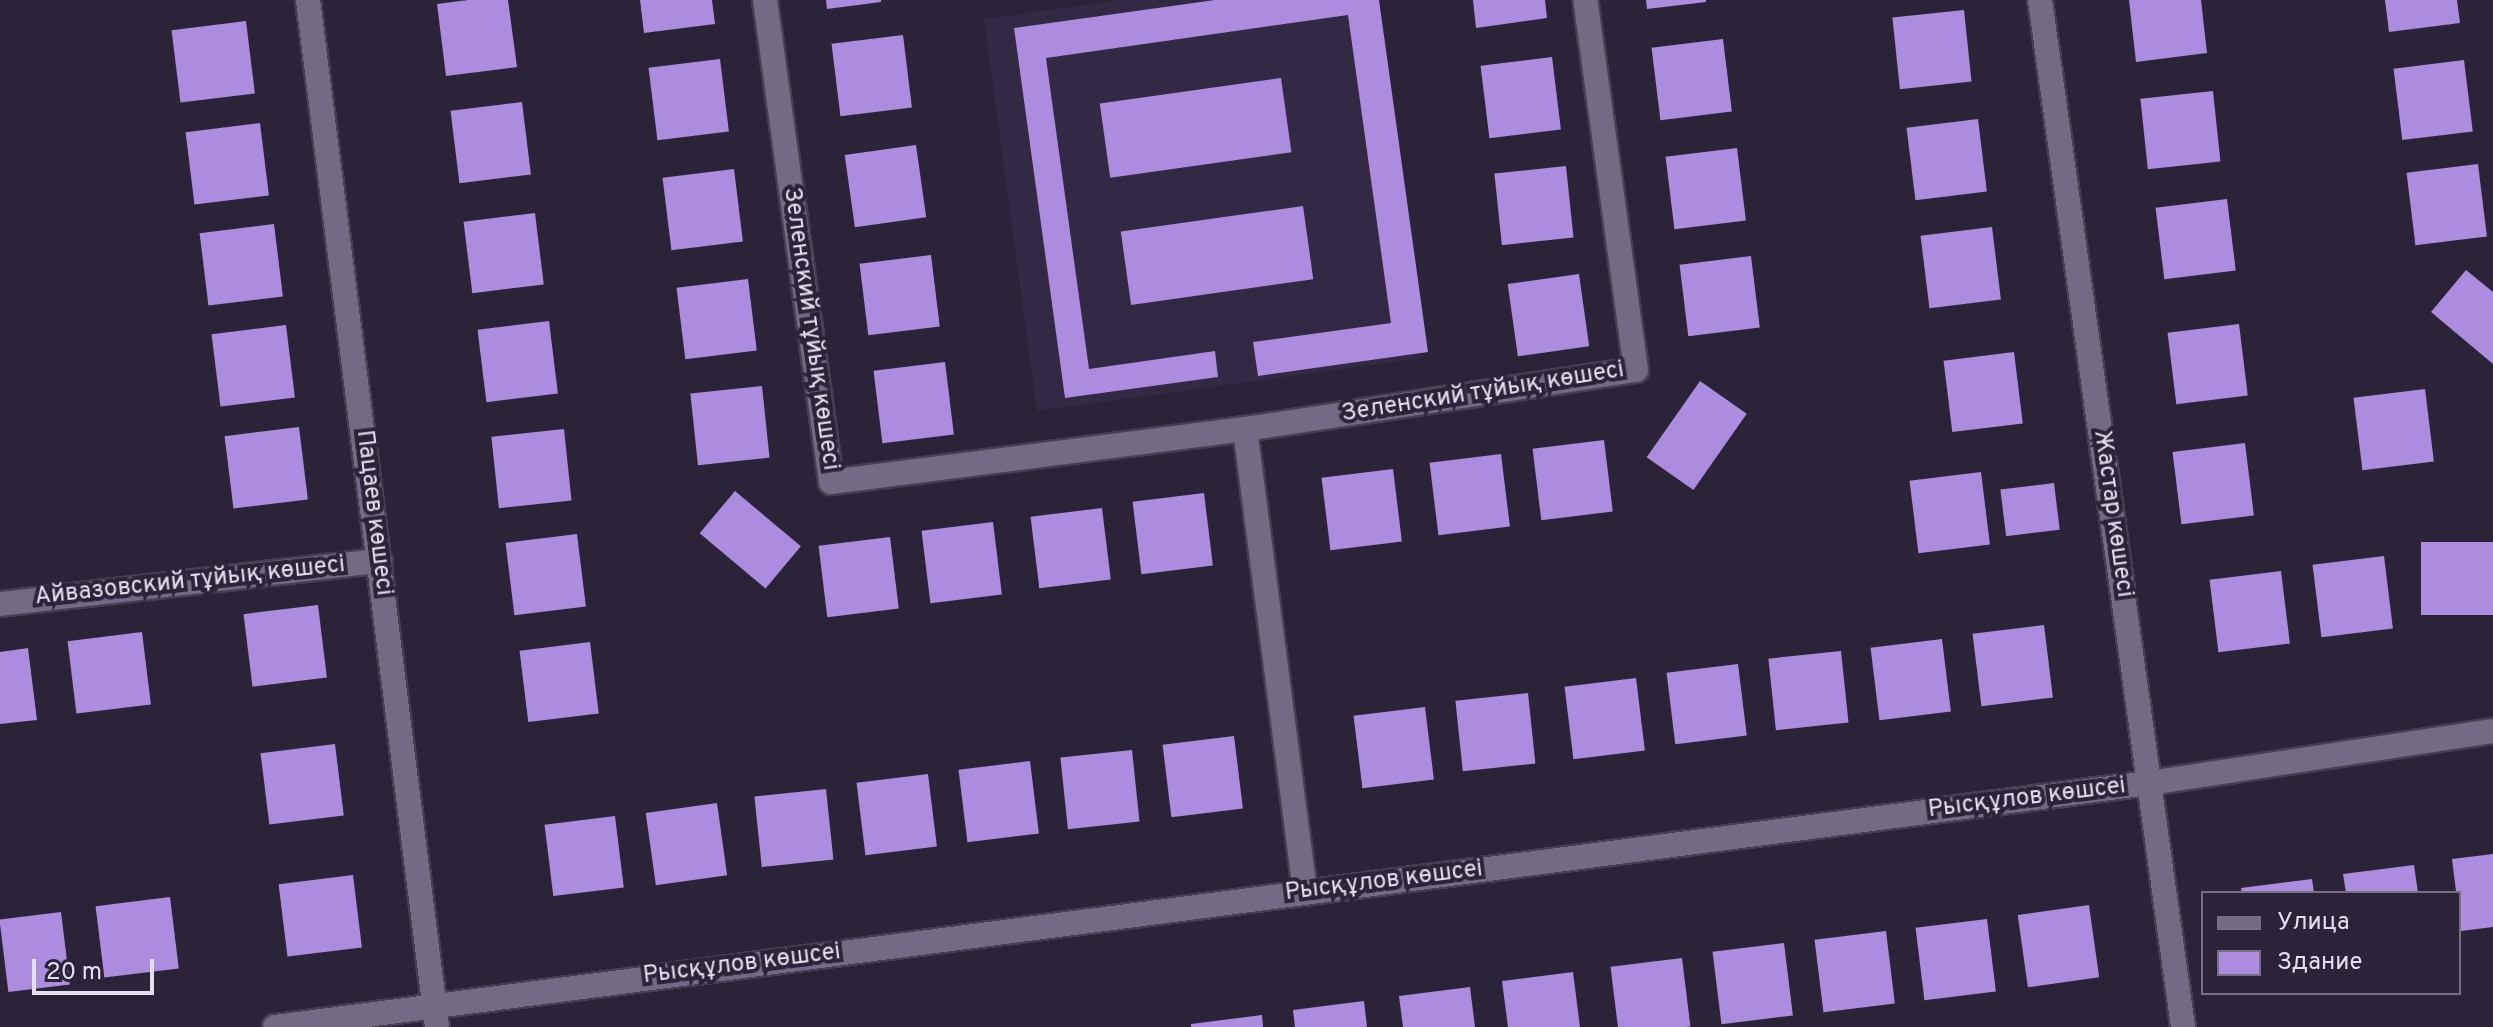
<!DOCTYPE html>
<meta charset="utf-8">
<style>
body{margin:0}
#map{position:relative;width:2493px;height:1027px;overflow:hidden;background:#2b2438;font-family:Overpass,sans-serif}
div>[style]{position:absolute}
.built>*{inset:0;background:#332944}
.building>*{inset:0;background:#ab8cdf;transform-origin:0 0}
.roads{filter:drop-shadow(2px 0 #463f51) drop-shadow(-2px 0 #463f51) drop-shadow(0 2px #463f51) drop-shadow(0 -2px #463f51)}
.street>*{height:24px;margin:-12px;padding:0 12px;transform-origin:12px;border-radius:12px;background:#736a83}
.secondary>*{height:24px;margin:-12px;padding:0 12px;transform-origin:12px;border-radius:12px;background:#736a83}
span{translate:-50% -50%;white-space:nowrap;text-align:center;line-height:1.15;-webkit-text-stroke:8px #2b2438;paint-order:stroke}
.street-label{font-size:24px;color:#e4dfee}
.legend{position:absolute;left:2201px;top:891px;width:260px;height:104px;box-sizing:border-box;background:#2b2438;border:2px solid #756f81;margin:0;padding:10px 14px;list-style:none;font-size:24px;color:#e4dfee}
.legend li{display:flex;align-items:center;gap:16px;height:40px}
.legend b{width:40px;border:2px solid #756f81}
.scale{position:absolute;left:32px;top:959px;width:122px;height:36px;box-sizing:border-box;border:4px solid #e4dfee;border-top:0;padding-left:10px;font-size:24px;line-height:28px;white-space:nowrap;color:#e4dfee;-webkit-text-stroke:6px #2b2438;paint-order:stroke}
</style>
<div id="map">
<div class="built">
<div style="clip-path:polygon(1121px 0,1373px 0,1422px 358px,1037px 411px,984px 19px)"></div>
</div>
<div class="building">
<div style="clip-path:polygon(468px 0,508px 0,517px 67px,446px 76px,437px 4px)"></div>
<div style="clip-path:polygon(640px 0,712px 0,715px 24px,644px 33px)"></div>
<div style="clip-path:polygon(826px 0,881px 0,881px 2px,827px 9px)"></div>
<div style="clip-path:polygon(1215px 0,1379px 0,1428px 352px,1258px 376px,1253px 342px,1391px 323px,1348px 15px,1046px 58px,1089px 369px,1215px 351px,1218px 377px,1065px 398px,1014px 28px)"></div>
<div style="clip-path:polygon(1473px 0,1545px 0,1547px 18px,1476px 28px)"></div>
<div style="clip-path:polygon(1646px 0,1706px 0,1706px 2px,1647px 9px)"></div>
<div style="clip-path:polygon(2129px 0,2201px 0,2207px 53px,2136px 62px)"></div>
<div style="clip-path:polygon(2385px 0,2457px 0,2460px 23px,2389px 32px)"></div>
<div style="left:1964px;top:10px;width:72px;height:72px;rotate:84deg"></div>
<div style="left:246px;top:21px;width:73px;height:75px;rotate:83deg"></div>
<div style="left:903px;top:35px;width:73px;height:72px;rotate:83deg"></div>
<div style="left:1723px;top:39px;width:73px;height:72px;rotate:83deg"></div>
<div style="left:1552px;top:57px;width:73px;height:72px;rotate:83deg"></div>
<div style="left:720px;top:59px;width:73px;height:72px;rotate:83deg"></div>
<div style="left:2464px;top:60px;width:72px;height:71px;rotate:83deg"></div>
<div style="left:1281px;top:78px;width:75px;height:183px;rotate:82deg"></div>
<div style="left:2213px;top:91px;width:71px;height:73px;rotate:84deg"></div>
<div style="left:522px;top:102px;width:73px;height:72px;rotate:83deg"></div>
<div style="left:1978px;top:119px;width:73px;height:72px;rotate:83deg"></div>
<div style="left:260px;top:123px;width:73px;height:75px;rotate:83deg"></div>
<div style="left:916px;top:145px;width:73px;height:72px;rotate:82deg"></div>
<div style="left:1737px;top:148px;width:73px;height:72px;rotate:83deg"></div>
<div style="left:2478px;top:164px;width:73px;height:72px;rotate:83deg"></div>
<div style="left:1566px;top:166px;width:72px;height:72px;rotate:84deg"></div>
<div style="left:734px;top:169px;width:73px;height:72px;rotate:83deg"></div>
<div style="left:2227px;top:199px;width:72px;height:72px;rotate:83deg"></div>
<div style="left:1303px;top:206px;width:74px;height:184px;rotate:82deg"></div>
<div style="left:535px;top:213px;width:72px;height:72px;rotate:83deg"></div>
<div style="left:274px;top:224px;width:73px;height:75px;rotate:83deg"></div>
<div style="left:1992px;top:227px;width:73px;height:72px;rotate:83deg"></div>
<div style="left:931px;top:255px;width:72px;height:72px;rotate:83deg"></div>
<div style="left:1751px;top:256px;width:72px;height:72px;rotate:83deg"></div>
<div style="clip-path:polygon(2466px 270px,2493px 292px,2493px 364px,2431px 312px)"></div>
<div style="left:1579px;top:274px;width:73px;height:72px;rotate:82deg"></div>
<div style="left:748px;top:279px;width:72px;height:72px;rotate:83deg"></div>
<div style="left:549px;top:321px;width:73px;height:72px;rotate:83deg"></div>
<div style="left:2239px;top:324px;width:72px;height:72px;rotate:83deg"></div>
<div style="left:286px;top:325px;width:73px;height:75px;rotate:83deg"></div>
<div style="left:2014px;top:352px;width:72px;height:71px;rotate:83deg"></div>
<div style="left:945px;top:362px;width:73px;height:72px;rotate:83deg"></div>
<div style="left:1700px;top:381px;width:57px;height:93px;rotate:35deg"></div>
<div style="left:762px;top:386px;width:72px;height:72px;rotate:84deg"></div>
<div style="left:2425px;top:389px;width:73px;height:72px;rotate:83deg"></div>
<div style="left:299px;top:427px;width:73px;height:75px;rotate:83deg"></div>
<div style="left:564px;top:429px;width:72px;height:73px;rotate:84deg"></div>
<div style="left:1604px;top:440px;width:72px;height:72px;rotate:83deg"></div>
<div style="left:2245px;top:443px;width:73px;height:73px;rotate:83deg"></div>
<div style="left:1501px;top:454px;width:73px;height:72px;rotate:83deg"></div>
<div style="left:1393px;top:469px;width:73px;height:72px;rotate:83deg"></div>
<div style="left:1981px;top:472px;width:73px;height:72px;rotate:83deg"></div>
<div style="left:2054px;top:483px;width:47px;height:54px;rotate:83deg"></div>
<div style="left:735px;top:491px;width:86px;height:55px;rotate:40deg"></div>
<div style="left:1204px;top:493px;width:73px;height:72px;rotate:83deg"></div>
<div style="left:1102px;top:508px;width:72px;height:72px;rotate:83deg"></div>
<div style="left:993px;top:522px;width:73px;height:72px;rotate:83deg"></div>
<div style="left:577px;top:534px;width:73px;height:72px;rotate:83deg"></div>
<div style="left:890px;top:537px;width:72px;height:72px;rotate:83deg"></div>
<div style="left:2493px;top:542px;width:73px;height:72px;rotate:90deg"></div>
<div style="left:2384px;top:556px;width:73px;height:72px;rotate:83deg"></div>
<div style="left:2281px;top:571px;width:73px;height:72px;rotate:83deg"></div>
<div style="left:318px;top:605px;width:73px;height:75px;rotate:83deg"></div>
<div style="left:2044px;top:625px;width:73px;height:72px;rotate:83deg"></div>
<div style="left:142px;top:632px;width:73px;height:75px;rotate:83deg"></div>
<div style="left:1942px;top:639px;width:73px;height:72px;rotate:83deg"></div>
<div style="left:590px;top:642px;width:72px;height:71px;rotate:83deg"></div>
<div style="clip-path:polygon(28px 648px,37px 720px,0 724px,0 652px)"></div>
<div style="left:1841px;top:651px;width:72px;height:73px;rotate:84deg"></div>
<div style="left:1738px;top:664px;width:72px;height:72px;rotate:83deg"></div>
<div style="left:1636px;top:678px;width:73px;height:72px;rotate:83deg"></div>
<div style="left:1528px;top:693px;width:71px;height:73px;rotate:84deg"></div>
<div style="left:1425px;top:707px;width:73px;height:72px;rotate:83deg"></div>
<div style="left:1234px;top:736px;width:73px;height:72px;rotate:83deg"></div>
<div style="left:335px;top:744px;width:72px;height:75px;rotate:83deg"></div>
<div style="left:1132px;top:750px;width:72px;height:72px;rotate:84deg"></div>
<div style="left:1030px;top:761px;width:73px;height:72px;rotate:83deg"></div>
<div style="left:928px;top:774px;width:73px;height:72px;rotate:83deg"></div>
<div style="left:826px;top:789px;width:71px;height:72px;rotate:84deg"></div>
<div style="left:717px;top:803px;width:73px;height:72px;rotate:82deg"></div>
<div style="left:615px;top:816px;width:72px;height:71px;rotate:83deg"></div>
<div style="clip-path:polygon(2493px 854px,2493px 927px,2461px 931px,2452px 859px)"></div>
<div style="clip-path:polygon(2414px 865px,2418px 893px,2346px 893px,2343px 874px)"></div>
<div style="left:353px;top:875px;width:73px;height:75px;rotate:83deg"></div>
<div style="clip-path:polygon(2312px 879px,2314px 893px,2242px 893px,2241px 888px)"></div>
<div style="left:170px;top:897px;width:72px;height:75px;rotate:83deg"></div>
<div style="left:2089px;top:905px;width:73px;height:72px;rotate:82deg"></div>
<div style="left:61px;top:912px;width:73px;height:62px;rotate:83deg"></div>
<div style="left:1987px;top:919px;width:73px;height:72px;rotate:83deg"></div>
<div style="left:1886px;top:931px;width:73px;height:72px;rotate:83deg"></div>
<div style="left:1784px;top:943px;width:73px;height:72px;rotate:83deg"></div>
<div style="left:1682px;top:958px;width:69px;height:72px;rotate:83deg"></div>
<div style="clip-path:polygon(1573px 972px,1580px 1027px,1508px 1027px,1502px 981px)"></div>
<div style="clip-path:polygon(1470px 987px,1475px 1027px,1403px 1027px,1399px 996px)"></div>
<div style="clip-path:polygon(1364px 1001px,1367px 1027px,1295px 1027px,1293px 1010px)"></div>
<div style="clip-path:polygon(1262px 1015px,1263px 1027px,1191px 1027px,1191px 1024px)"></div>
</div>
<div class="roads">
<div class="street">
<div style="left:765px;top:0;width:486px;rotate:82.2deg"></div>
<div style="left:831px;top:482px;width:417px;rotate:-7.3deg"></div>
<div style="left:1245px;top:429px;width:467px;rotate:82.6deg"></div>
<div style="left:2040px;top:0;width:1037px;rotate:82.07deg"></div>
<div style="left:1245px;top:429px;width:395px;rotate:-8.6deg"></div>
<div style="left:1636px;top:370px;width:373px;rotate:-97.8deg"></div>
<div style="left:0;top:604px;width:382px;rotate:-6.5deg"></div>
</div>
<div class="secondary">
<div style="left:308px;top:0;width:1035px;rotate:82.84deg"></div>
<div style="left:275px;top:1027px;width:1890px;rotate:-7.42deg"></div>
<div style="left:2149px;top:783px;width:348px;rotate:-8.6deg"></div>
</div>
</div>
<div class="street-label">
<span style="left:810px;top:329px;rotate:82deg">Зеленский тұйық көшесі</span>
<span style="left:1483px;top:393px;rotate:-9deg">Зеленский тұйық көшесі</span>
<span style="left:373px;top:513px;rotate:83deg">Пацаев көшесі</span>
<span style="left:2112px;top:514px;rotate:82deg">Жастар көшесі</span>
<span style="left:190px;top:582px;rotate:-6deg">Айвазовский тұйық көшесі</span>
<span style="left:2027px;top:799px;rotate:-7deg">Рысқұлов көшсеі</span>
<span style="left:1384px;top:882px;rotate:-7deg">Рысқұлов көшсеі</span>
<span style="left:742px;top:965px;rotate:-7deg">Рысқұлов көшсеі</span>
</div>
<ul class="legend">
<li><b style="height:10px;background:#736a83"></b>Улица</li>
<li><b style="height:22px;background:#ab8cdf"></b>Здание</li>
</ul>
<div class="scale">20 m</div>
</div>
